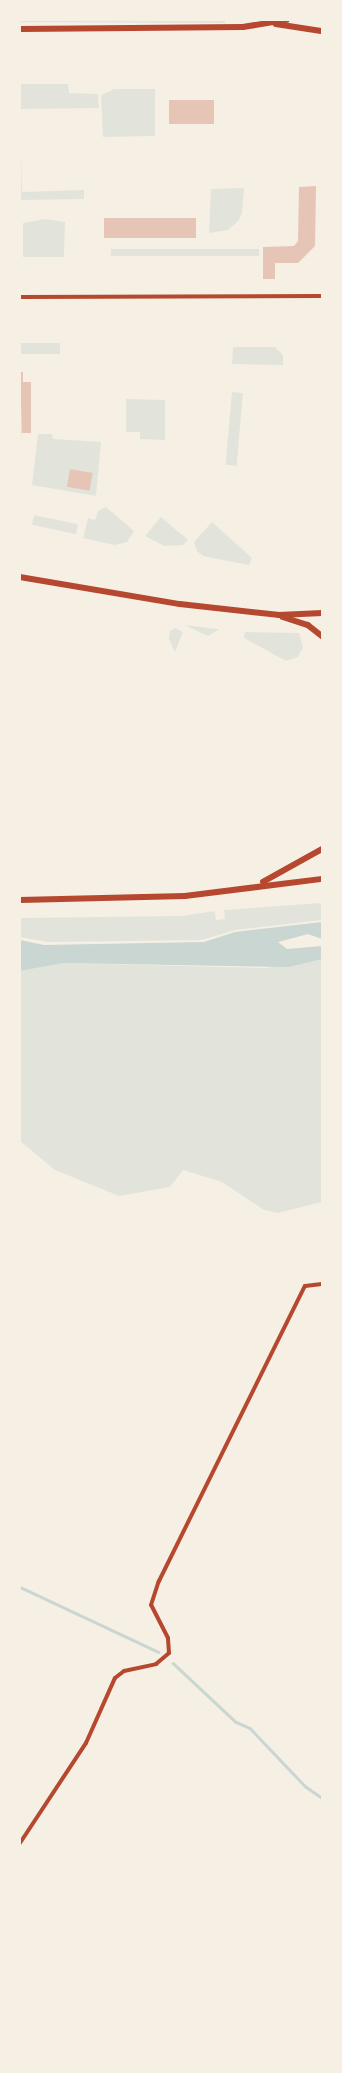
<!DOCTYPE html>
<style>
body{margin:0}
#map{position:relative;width:342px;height:2073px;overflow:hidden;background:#f6efe4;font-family:"IBM Plex Sans",sans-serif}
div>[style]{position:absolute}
.green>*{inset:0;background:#e2e4dc;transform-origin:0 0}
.water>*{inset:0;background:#c9d6d2}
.stream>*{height:2.5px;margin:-1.25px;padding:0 1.25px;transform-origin:1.25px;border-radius:1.25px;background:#c9d6d2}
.building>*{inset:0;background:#e6c5b7;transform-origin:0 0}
.minor>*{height:4px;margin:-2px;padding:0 2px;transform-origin:2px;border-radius:2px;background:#b5482f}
.tertiary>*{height:5.5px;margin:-2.75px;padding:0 2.75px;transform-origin:2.75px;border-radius:2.75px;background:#b5482f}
span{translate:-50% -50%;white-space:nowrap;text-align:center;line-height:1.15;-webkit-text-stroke:3px #f6efe4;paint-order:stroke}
.frame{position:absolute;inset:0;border:21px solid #f6efe4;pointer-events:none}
</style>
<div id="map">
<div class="green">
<div style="clip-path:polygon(20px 20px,225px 20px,225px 23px,20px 22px)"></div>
<div style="clip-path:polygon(20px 84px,68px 84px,69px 93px,98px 94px,99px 108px,20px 109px,22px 192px,84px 190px,84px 199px,20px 200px)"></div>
<div style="clip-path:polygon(114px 89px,155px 89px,155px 136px,103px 137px,101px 95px)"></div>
<div style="clip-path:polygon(244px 188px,242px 213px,238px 221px,228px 230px,209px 233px,211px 189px)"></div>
<div style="clip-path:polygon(45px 219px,65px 222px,64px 257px,23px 257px,23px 223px)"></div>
<div style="left:259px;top:249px;width:7px;height:148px;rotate:90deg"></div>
<div style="left:20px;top:343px;width:40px;height:11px"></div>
<div style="clip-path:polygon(233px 347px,275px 347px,283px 355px,283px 365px,232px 364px)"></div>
<div style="left:232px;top:392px;width:11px;height:73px;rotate:5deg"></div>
<div style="clip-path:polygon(126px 399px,165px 400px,165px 440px,140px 439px,140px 432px,126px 432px)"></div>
<div style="clip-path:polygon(38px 434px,52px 434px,53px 439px,101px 442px,96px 496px,32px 485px)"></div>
<div style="clip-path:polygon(106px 507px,134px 531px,127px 542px,115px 545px,83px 538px,88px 518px,95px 520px,98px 511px)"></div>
<div style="left:34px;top:515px;width:45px;height:10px;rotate:12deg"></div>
<div style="clip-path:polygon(161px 517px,188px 540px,183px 545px,164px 546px,145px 536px)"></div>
<div style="clip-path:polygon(212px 522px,252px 558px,249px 565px,203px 556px,197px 551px,194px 542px)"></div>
<div style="clip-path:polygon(184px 625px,218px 629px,218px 630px,208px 636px)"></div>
<div style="clip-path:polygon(175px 628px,183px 632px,175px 652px,169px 639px,170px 631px)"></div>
<div style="clip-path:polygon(245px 632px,299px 633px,303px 647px,298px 657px,286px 661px,244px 638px)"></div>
<div style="clip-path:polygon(322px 903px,322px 920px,235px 930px,202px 940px,48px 942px,20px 937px,20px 918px,181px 916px,215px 911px,216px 920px,225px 919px,224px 910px)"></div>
<div style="clip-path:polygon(322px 959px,322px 1202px,278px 1213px,264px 1210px,222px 1182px,183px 1170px,170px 1187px,119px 1196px,55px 1170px,20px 1141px,20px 971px,64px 963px,266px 968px)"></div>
</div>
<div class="water">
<div style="clip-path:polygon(322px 922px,322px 939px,308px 934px,278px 942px,287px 949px,322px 946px,322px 959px,289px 967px,64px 963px,20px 971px,20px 940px,44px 945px,204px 942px,235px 932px)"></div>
</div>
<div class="stream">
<div style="left:20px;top:1587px;width:153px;rotate:25.1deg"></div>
<div style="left:173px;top:1663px;width:86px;rotate:43.1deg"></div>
<div style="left:236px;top:1722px;width:15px;rotate:23deg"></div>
<div style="left:250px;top:1728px;width:80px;rotate:46.5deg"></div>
<div style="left:305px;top:1786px;width:21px;rotate:35deg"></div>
</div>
<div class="building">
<div style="left:169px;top:100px;width:45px;height:24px"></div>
<div style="clip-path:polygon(316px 186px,315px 246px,298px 263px,275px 263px,275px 279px,263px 279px,263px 247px,294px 246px,298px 241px,299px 187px)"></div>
<div style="left:196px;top:218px;width:20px;height:92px;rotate:90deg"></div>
<div style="clip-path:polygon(20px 372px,23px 372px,23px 382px,31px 382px,31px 433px,22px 433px,22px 442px)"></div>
<div style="left:70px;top:469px;width:23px;height:18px;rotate:10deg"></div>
</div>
<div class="minor">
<div style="left:20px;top:297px;width:302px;rotate:-0.2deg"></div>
<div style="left:20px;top:1843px;width:120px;rotate:-56.6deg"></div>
<div style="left:86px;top:1743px;width:71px;rotate:-66deg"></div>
<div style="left:115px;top:1678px;width:11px;rotate:-38deg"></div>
<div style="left:124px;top:1671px;width:33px;rotate:-12deg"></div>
<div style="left:156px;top:1664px;width:17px;rotate:-40deg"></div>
<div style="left:169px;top:1653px;width:15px;rotate:-94deg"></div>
<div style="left:168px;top:1638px;width:37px;rotate:-117deg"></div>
<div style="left:151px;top:1605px;width:25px;rotate:-72deg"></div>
<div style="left:159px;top:1581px;width:329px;rotate:-63.7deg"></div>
<div style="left:305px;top:1286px;width:17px;rotate:-7deg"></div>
</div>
<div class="tertiary">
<div style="left:276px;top:24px;width:47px;rotate:8.7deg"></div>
<div style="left:20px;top:29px;width:223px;rotate:-0.5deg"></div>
<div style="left:243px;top:27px;width:44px;rotate:-9.2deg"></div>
<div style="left:20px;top:577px;width:162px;rotate:9.6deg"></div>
<div style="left:180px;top:604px;width:100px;rotate:6.3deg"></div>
<div style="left:279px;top:615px;width:43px;rotate:-2.7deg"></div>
<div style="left:283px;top:617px;width:26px;rotate:18deg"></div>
<div style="left:308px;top:625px;width:18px;rotate:38deg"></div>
<div style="left:263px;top:882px;width:68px;rotate:-29.2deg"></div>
<div style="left:20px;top:900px;width:165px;rotate:-1.4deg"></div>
<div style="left:185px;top:896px;width:138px;rotate:-7.1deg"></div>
</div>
<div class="frame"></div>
</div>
